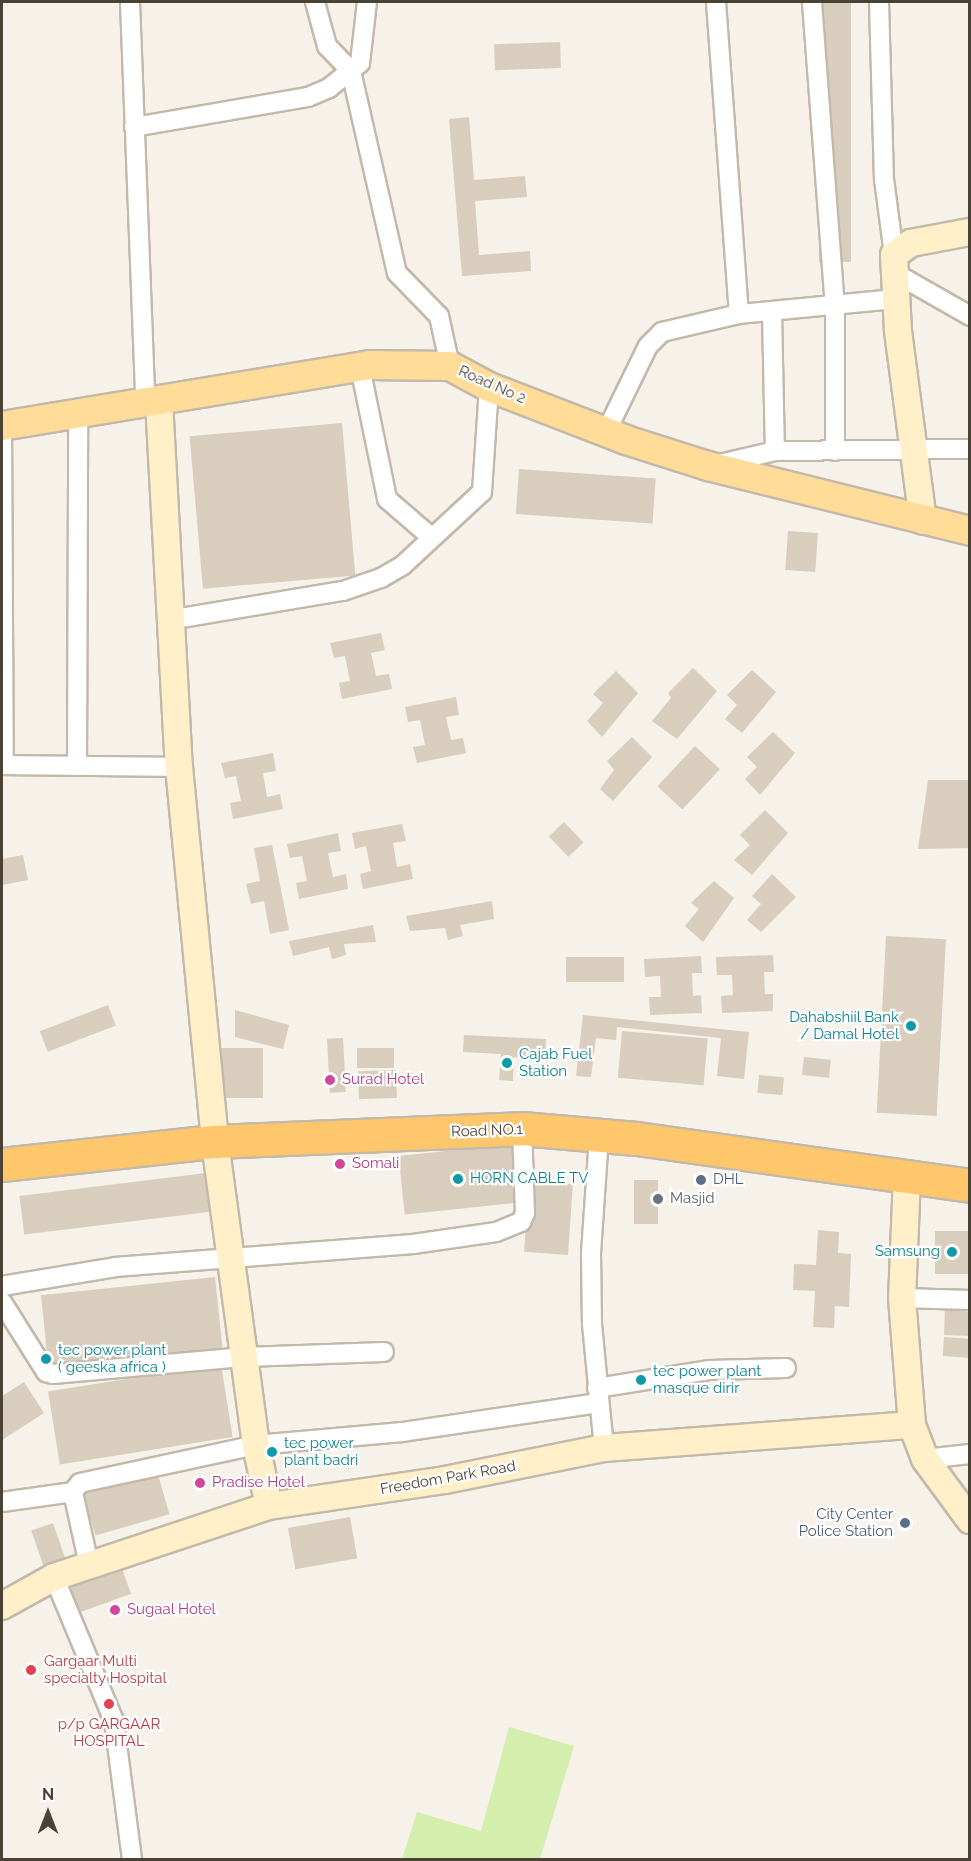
<!DOCTYPE html>
<style>
body{margin:0}
#map{position:relative;width:971px;height:1861px;overflow:hidden;background:#f6f1e9;font-family:Raleway,sans-serif}
div>[style]{position:absolute}
.green>*{inset:0;background:#d4eeae}
.building>*{inset:0;background:#d9cdbd;transform-origin:0 0}
.roads{filter:drop-shadow(2px 0 #c3b9aa) drop-shadow(-2px 0 #c3b9aa) drop-shadow(0 2px #c3b9aa) drop-shadow(0 -2px #c3b9aa)}
.street>*{height:18px;margin:-9px;padding:0 9px;transform-origin:9px;border-radius:9px;background:#fff}
.secondary>*{height:26px;margin:-13px;padding:0 13px;transform-origin:13px;border-radius:13px;background:#fff0ca}
.primary>*{height:28px;margin:-14px;padding:0 14px;transform-origin:14px;border-radius:14px;background:#fd9}
.highway>*{height:32px;margin:-16px;padding:0 16px;transform-origin:16px;border-radius:16px;background:#ffc76b}
.dots>*{width:16px;height:16px;translate:-50% -50%;box-sizing:border-box;border:3px solid #fff;border-radius:50%}
span{translate:-50% -50%;white-space:nowrap;text-align:center;line-height:1.15;-webkit-text-stroke:4.5px #fff;paint-order:stroke}
.street-label{font-size:15px;color:#4b4236}
.culture-label{font-size:15px;color:#0d838f}
.right{translate:-100% -50%;text-align:right}
.left{translate:0 -50%;text-align:left}
.hotel-label{font-size:15px;color:#b23c85}
.service-label{font-size:15px;color:#4e5e75}
.worship-label{font-size:15px;color:#5b616d}
.health-label{font-size:15px;color:#be3a42}
.frame{position:absolute;inset:0;border:3px solid #4b4236;pointer-events:none}
.north{position:absolute;left:18px;top:1783px;width:60px;height:60px;-webkit-text-stroke:4px #fff;paint-order:stroke;rotate:0deg;font-size:16px;font-weight:700;line-height:24px;text-align:center;color:#4b4236}
.north::after{content:'';display:block;margin:auto;width:21px;height:27px;background:#4b4236;clip-path:polygon(50% 0,100% 100%,50% 72%,0 100%)}
</style>
<div id="map">
<div class="green">
<div style="clip-path:polygon(509px 1727px,574px 1746px,540px 1859px,402px 1859px,417px 1812px,481px 1831px)"></div>
</div>
<div class="building">
<div style="left:819px;top:2px;width:32px;height:260px"></div>
<div style="left:560px;top:42px;width:26px;height:66px;rotate:88deg"></div>
<div style="clip-path:polygon(469px 117px,474px 180px,525px 176px,527px 197px,475px 201px,479px 255px,530px 251px,531px 271px,462px 276px,449px 119px)"></div>
<div style="left:342px;top:423px;width:153px;height:153px;rotate:85deg"></div>
<div style="left:519px;top:469px;width:137px;height:45px;rotate:4deg"></div>
<div style="left:788px;top:531px;width:30px;height:39px;rotate:4deg"></div>
<div style="clip-path:polygon(381px 633px,385px 650px,371px 653px,376px 676px,389px 674px,392px 689px,342px 699px,339px 683px,350px 681px,345px 656px,334px 658px,330px 643px)"></div>
<div style="clip-path:polygon(693px 668px,717px 691px,677px 739px,652px 721px,671px 698px,668px 693px)"></div>
<div style="clip-path:polygon(752px 670px,776px 692px,742px 733px,725px 719px,737px 705px,727px 695px)"></div>
<div style="clip-path:polygon(616px 671px,638px 693px,602px 737px,587px 721px,603px 703px,593px 694px)"></div>
<div style="clip-path:polygon(456px 697px,459px 715px,446px 717px,451px 740px,463px 738px,466px 753px,417px 763px,413px 747px,425px 745px,420px 720px,408px 722px,405px 707px)"></div>
<div style="clip-path:polygon(773px 732px,795px 753px,760px 795px,745px 779px,757px 767px,747px 757px)"></div>
<div style="clip-path:polygon(632px 737px,652px 757px,613px 801px,600px 789px,614px 770px,607px 761px)"></div>
<div style="left:695px;top:746px;width:34px;height:55px;rotate:43deg"></div>
<div style="clip-path:polygon(273px 753px,276px 771px,263px 773px,267px 797px,280px 794px,283px 809px,233px 819px,230px 803px,241px 801px,236px 776px,225px 778px,221px 763px)"></div>
<div style="clip-path:polygon(928px 780px,970px 780px,970px 848px,918px 849px)"></div>
<div style="clip-path:polygon(765px 810px,788px 833px,752px 875px,734px 860px,750px 845px,740px 835px)"></div>
<div style="left:564px;top:822px;width:28px;height:21px;rotate:46deg"></div>
<div style="clip-path:polygon(402px 824px,406px 841px,393px 843px,397px 867px,410px 864px,413px 879px,363px 889px,360px 874px,371px 871px,366px 846px,355px 849px,352px 833px)"></div>
<div style="clip-path:polygon(338px 833px,341px 851px,328px 853px,333px 877px,346px 874px,348px 889px,299px 899px,296px 883px,307px 881px,302px 856px,290px 858px,287px 844px)"></div>
<div style="clip-path:polygon(272px 845px,289px 930px,270px 934px,264px 901px,251px 904px,246px 884px,260px 881px,254px 848px)"></div>
<div style="clip-path:polygon(23px 855px,28px 880px,2px 885px,2px 859px)"></div>
<div style="clip-path:polygon(772px 874px,796px 897px,761px 932px,747px 920px,761px 904px,752px 896px)"></div>
<div style="clip-path:polygon(714px 881px,734px 898px,703px 942px,685px 926px,699px 909px,691px 903px)"></div>
<div style="clip-path:polygon(492px 901px,494px 919px,460px 925px,463px 936px,448px 940px,445px 928px,410px 931px,406px 916px)"></div>
<div style="clip-path:polygon(373px 925px,376px 942px,344px 944px,346px 955px,332px 959px,329px 947px,293px 956px,289px 941px)"></div>
<div style="left:886px;top:936px;width:60px;height:177px;rotate:3deg"></div>
<div style="clip-path:polygon(773px 955px,774px 972px,764px 972px,765px 994px,773px 994px,773px 1011px,722px 1013px,721px 996px,733px 995px,732px 975px,717px 975px,716px 957px)"></div>
<div style="clip-path:polygon(701px 956px,702px 973px,692px 973px,693px 996px,701px 995px,702px 1013px,650px 1015px,649px 997px,661px 997px,660px 976px,645px 977px,644px 959px)"></div>
<div style="left:566px;top:957px;width:58px;height:25px"></div>
<div style="left:108px;top:1005px;width:22px;height:73px;rotate:69deg"></div>
<div style="clip-path:polygon(235px 1010px,289px 1025px,283px 1049px,235px 1037px)"></div>
<div style="clip-path:polygon(583px 1015px,749px 1032px,744px 1079px,717px 1076px,721px 1038px,617px 1027px,616px 1040px,596px 1038px,591px 1077px,576px 1076px)"></div>
<div style="left:622px;top:1031px;width:86px;height:47px;rotate:5deg"></div>
<div style="clip-path:polygon(464px 1035px,546px 1039px,545px 1058px,514px 1057px,513px 1081px,499px 1080px,501px 1054px,463px 1052px)"></div>
<div style="left:343px;top:1038px;width:54px;height:16px;rotate:87deg"></div>
<div style="left:218px;top:1048px;width:45px;height:50px"></div>
<div style="left:394px;top:1048px;width:20px;height:37px;rotate:90deg"></div>
<div style="left:804px;top:1057px;width:27px;height:18px;rotate:6deg"></div>
<div style="left:396px;top:1070px;width:28px;height:38px;rotate:88deg"></div>
<div style="left:759px;top:1075px;width:25px;height:18px;rotate:5deg"></div>
<div style="left:512px;top:1144px;width:59px;height:114px;rotate:84deg"></div>
<div style="left:214px;top:1172px;width:39px;height:196px;rotate:83deg"></div>
<div style="left:634px;top:1180px;width:24px;height:44px"></div>
<div style="left:529px;top:1181px;width:44px;height:71px;rotate:4deg"></div>
<div style="clip-path:polygon(818px 1230px,839px 1232px,838px 1253px,851px 1254px,849px 1307px,835px 1306px,834px 1328px,813px 1327px,815px 1291px,793px 1290px,794px 1264px,816px 1265px)"></div>
<div style="left:935px;top:1231px;width:35px;height:43px"></div>
<div style="left:215px;top:1277px;width:72px;height:175px;rotate:84deg"></div>
<div style="clip-path:polygon(945px 1308px,963px 1309px,967px 1312px,970px 1308px,970px 1336px,944px 1335px)"></div>
<div style="left:944px;top:1337px;width:26px;height:19px;rotate:4deg"></div>
<div style="left:221px;top:1364px;width:74px;height:175px;rotate:81deg"></div>
<div style="clip-path:polygon(24px 1382px,44px 1413px,2px 1440px,2px 1396px)"></div>
<div style="left:157px;top:1471px;width:45px;height:77px;rotate:74deg"></div>
<div style="left:350px;top:1517px;width:42px;height:63px;rotate:80deg"></div>
<div style="left:53px;top:1523px;width:43px;height:23px;rotate:71deg"></div>
<div style="left:118px;top:1558px;width:38px;height:60px;rotate:70deg"></div>
</div>
<div class="roads">
<div class="street">
<div style="left:130px;top:2px;width:399px;rotate:87.8deg"></div>
<div style="left:315px;top:2px;width:46px;rotate:74.7deg"></div>
<div style="left:327px;top:46px;width:35px;rotate:46deg"></div>
<div style="left:351px;top:71px;width:207px;rotate:77.2deg"></div>
<div style="left:397px;top:273px;width:60px;rotate:45.7deg"></div>
<div style="left:439px;top:316px;width:51px;rotate:77.6deg"></div>
<div style="left:716px;top:2px;width:313px;rotate:85.8deg"></div>
<div style="left:812px;top:2px;width:305px;rotate:85.7deg"></div>
<div style="left:835px;top:306px;width:145px;rotate:90deg"></div>
<div style="left:879px;top:2px;width:177px;rotate:88.4deg"></div>
<div style="left:884px;top:179px;width:77px;rotate:82.5deg"></div>
<div style="left:134px;top:127px;width:177px;rotate:-9.8deg"></div>
<div style="left:308px;top:97px;width:23px;rotate:-23deg"></div>
<div style="left:329px;top:88px;width:40px;rotate:-39deg"></div>
<div style="left:360px;top:63px;width:61px;rotate:-83.5deg"></div>
<div style="left:893px;top:272px;width:89px;rotate:29.7deg"></div>
<div style="left:772px;top:312px;width:139px;rotate:88.8deg"></div>
<div style="left:360px;top:367px;width:135px;rotate:78.4deg"></div>
<div style="left:387px;top:499px;width:58px;rotate:40.8deg"></div>
<div style="left:2px;top:426px;width:339px;rotate:89.7deg"></div>
<div style="left:607px;top:430px;width:93px;rotate:-64deg"></div>
<div style="left:648px;top:346px;width:20px;rotate:-45deg"></div>
<div style="left:662px;top:332px;width:79px;rotate:-13.2deg"></div>
<div style="left:739px;top:314px;width:158px;rotate:-5.5deg"></div>
<div style="left:715px;top:465px;width:62px;rotate:-13.1deg"></div>
<div style="left:775px;top:451px;width:195px;rotate:-0.6deg"></div>
<div style="left:169px;top:620px;width:176px;rotate:-9.5deg"></div>
<div style="left:343px;top:591px;width:40px;rotate:-18.9deg"></div>
<div style="left:381px;top:578px;width:24px;rotate:-30deg"></div>
<div style="left:402px;top:566px;width:109px;rotate:-42.8deg"></div>
<div style="left:482px;top:492px;width:105px;rotate:-86.2deg"></div>
<div style="left:2px;top:765px;width:177px;rotate:0.6deg"></div>
<div style="left:77px;top:766px;width:352px;rotate:-89.8deg"></div>
<div style="left:599px;top:1136px;width:118px;rotate:93.9deg"></div>
<div style="left:591px;top:1254px;width:70px;rotate:89.2deg"></div>
<div style="left:592px;top:1324px;width:125px;rotate:84.5deg"></div>
<div style="left:2px;top:1286px;width:115px;rotate:-9.5deg"></div>
<div style="left:115px;top:1267px;width:299px;rotate:-4.4deg"></div>
<div style="left:413px;top:1244px;width:84px;rotate:-8.2deg"></div>
<div style="left:496px;top:1232px;width:27px;rotate:-22deg"></div>
<div style="left:521px;top:1222px;width:10px;rotate:-66deg"></div>
<div style="left:525px;top:1213px;width:84px;rotate:-92deg"></div>
<div style="left:902px;top:1298px;width:68px;rotate:1.7deg"></div>
<div style="left:2px;top:1302px;width:83px;rotate:57.8deg"></div>
<div style="left:46px;top:1372px;width:7px;rotate:16deg"></div>
<div style="left:53px;top:1374px;width:193px;rotate:-5.1deg"></div>
<div style="left:245px;top:1357px;width:139px;rotate:-2.1deg"></div>
<div style="left:597px;top:1388px;width:113px;rotate:-9.1deg"></div>
<div style="left:709px;top:1370px;width:77px;rotate:-1.5deg"></div>
<div style="left:925px;top:1459px;width:45px;rotate:-6.3deg"></div>
<div style="left:2px;top:1502px;width:72px;rotate:-8deg"></div>
<div style="left:89px;top:1565px;width:75px;rotate:-102.4deg"></div>
<div style="left:73px;top:1492px;width:11px;rotate:-52deg"></div>
<div style="left:80px;top:1483px;width:180px;rotate:-12.2deg"></div>
<div style="left:256px;top:1445px;width:147px;rotate:-5.1deg"></div>
<div style="left:402px;top:1432px;width:198px;rotate:-8.4deg"></div>
<div style="left:54px;top:1577px;width:156px;rotate:67.4deg"></div>
<div style="left:114px;top:1721px;width:140px;rotate:82.6deg"></div>
</div>
<div class="secondary">
<div style="left:159px;top:401px;width:367px;rotate:86.9deg"></div>
<div style="left:179px;top:767px;width:377px;rotate:84.5deg"></div>
<div style="left:215px;top:1142px;width:306px;rotate:82.3deg"></div>
<div style="left:256px;top:1445px;width:62px;rotate:78deg"></div>
<div style="left:923px;top:521px;width:193px;rotate:-97.5deg"></div>
<div style="left:898px;top:330px;width:75px;rotate:-93.1deg"></div>
<div style="left:894px;top:255px;width:21px;rotate:-35deg"></div>
<div style="left:911px;top:243px;width:60px;rotate:-10.6deg"></div>
<div style="left:907px;top:1176px;width:122px;rotate:92.3deg"></div>
<div style="left:902px;top:1298px;width:127px;rotate:85.5deg"></div>
<div style="left:912px;top:1425px;width:36px;rotate:69deg"></div>
<div style="left:925px;top:1459px;width:76px;rotate:53.6deg"></div>
<div style="left:2px;top:1606px;width:60px;rotate:-29.1deg"></div>
<div style="left:54px;top:1577px;width:226px;rotate:-18.3deg"></div>
<div style="left:269px;top:1506px;width:178px;rotate:-8.4deg"></div>
<div style="left:445px;top:1480px;width:162px;rotate:-11.4deg"></div>
<div style="left:604px;top:1448px;width:309px;rotate:-4.3deg"></div>
</div>
<div class="primary">
<div style="left:2px;top:426px;width:372px;rotate:-9.4deg"></div>
<div style="left:369px;top:365px;width:81px;rotate:0.7deg"></div>
<div style="left:450px;top:366px;width:44px;rotate:28.3deg"></div>
<div style="left:489px;top:387px;width:147px;rotate:21.1deg"></div>
<div style="left:626px;top:440px;width:86px;rotate:17.6deg"></div>
<div style="left:708px;top:466px;width:270px;rotate:13.9deg"></div>
</div>
<div class="highway">
<div style="left:2px;top:1165px;width:214px;rotate:-6.2deg"></div>
<div style="left:215px;top:1142px;width:307px;rotate:-2.4deg"></div>
<div style="left:522px;top:1129px;width:115px;rotate:5deg"></div>
<div style="left:637px;top:1139px;width:336px;rotate:8deg"></div>
</div>
</div>
<div class="dots">
<div style="left:911px;top:1026px;background:#0f9aa8"></div>
<div style="left:507px;top:1063px;background:#0f9aa8"></div>
<div style="left:330px;top:1080px;background:#d1479c"></div>
<div style="left:340px;top:1164px;background:#d1479c"></div>
<div style="left:458px;top:1179px;background:#0f9aa8"></div>
<div style="left:701px;top:1180px;background:#5c6f8a"></div>
<div style="left:658px;top:1199px;background:#6b7280"></div>
<div style="left:952px;top:1252px;background:#0f9aa8"></div>
<div style="left:46px;top:1359px;background:#0f9aa8"></div>
<div style="left:641px;top:1380px;background:#0f9aa8"></div>
<div style="left:272px;top:1452px;background:#0f9aa8"></div>
<div style="left:200px;top:1483px;background:#d1479c"></div>
<div style="left:905px;top:1523px;background:#5c6f8a"></div>
<div style="left:115px;top:1610px;background:#d1479c"></div>
<div style="left:31px;top:1670px;background:#e0444e"></div>
<div style="left:109px;top:1704px;background:#e0444e"></div>
</div>
<div class="street-label">
<span style="left:492px;top:385px;rotate:24deg">Road No 2</span>
<span style="left:487px;top:1131px;rotate:-2deg">Road NO.1</span>
<span style="left:448px;top:1478px;rotate:-10deg">Freedom Park Road</span>
</div>
<div class="culture-label">
<span class="right" style="left:899px;top:1026px">Dahabshiil Bank<br>/ Damal Hotel</span>
<span class="left" style="left:519px;top:1063px">Cajab Fuel<br>Station</span>
<span class="left" style="left:470px;top:1179px">HORN CABLE TV</span>
<span class="right" style="left:940px;top:1252px">Samsung</span>
<span class="left" style="left:58px;top:1359px">tec power plant<br>( geeska africa )</span>
<span class="left" style="left:653px;top:1380px">tec power plant<br>masque dirir</span>
<span class="left" style="left:284px;top:1452px">tec power<br>plant badri</span>
</div>
<div class="hotel-label">
<span class="left" style="left:342px;top:1080px">Surad Hotel</span>
<span class="left" style="left:352px;top:1164px">Somali</span>
<span class="left" style="left:212px;top:1483px">Pradise Hotel</span>
<span class="left" style="left:127px;top:1610px">Sugaal Hotel</span>
</div>
<div class="service-label">
<span class="left" style="left:713px;top:1180px">DHL</span>
<span class="right" style="left:893px;top:1523px">City Center<br>Police Station</span>
</div>
<div class="worship-label">
<span class="left" style="left:670px;top:1199px">Masjid</span>
</div>
<div class="health-label">
<span class="left" style="left:44px;top:1670px">Gargaar Multi<br>specialty Hospital</span>
<span style="left:109px;top:1733px">p/p GARGAAR<br>HOSPITAL</span>
</div>
<div class="frame"></div>
<div class="north">N</div>
</div>
